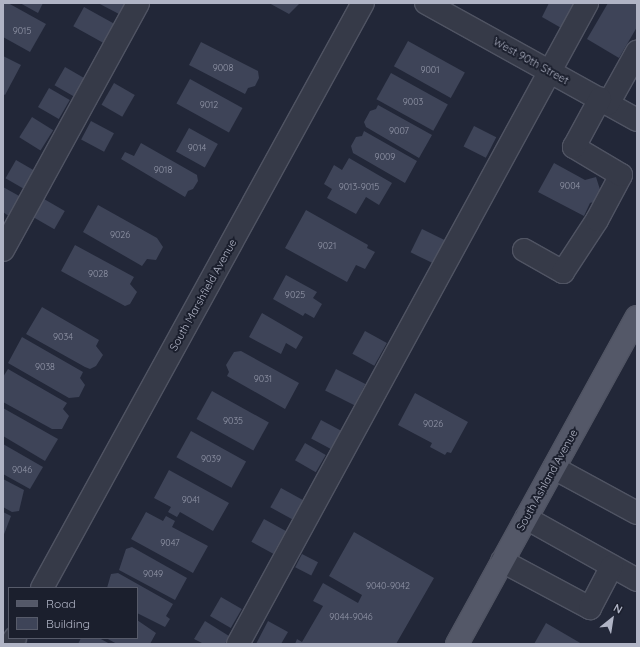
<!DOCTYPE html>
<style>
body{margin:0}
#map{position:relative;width:640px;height:647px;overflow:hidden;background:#222738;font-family:Quicksand,sans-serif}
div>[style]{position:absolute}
.building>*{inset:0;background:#3e4458;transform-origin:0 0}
.roads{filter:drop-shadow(1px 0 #505463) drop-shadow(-1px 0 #505463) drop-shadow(0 1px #505463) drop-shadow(0 -1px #505463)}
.minor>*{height:22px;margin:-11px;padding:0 11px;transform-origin:11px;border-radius:11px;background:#363a48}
.major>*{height:22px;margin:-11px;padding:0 11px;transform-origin:11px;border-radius:11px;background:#545868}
span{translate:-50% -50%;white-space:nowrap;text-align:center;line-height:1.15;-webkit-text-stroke:4px #1b1f2d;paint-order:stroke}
.number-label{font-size:9px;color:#9498aa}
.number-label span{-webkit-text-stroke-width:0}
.street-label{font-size:11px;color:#b0b4c5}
.frame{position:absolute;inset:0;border:4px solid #b0b4c5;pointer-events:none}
.legend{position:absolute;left:8px;top:587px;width:130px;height:52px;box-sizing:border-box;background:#1b1f2d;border:1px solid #575b6a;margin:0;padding:5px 7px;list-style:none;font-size:12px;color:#b0b4c5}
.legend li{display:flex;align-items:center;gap:8px;height:20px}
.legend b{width:20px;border:1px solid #575b6a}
.north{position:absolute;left:592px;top:599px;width:40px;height:40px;-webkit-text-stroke:3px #1b1f2d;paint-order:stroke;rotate:30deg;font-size:11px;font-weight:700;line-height:16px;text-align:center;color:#b0b4c5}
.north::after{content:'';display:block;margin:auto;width:14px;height:18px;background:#b0b4c5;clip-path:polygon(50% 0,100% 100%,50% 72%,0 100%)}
</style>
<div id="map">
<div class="building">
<div style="clip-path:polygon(3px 3px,8px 3px,46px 24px,30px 52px,3px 37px)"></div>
<div style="clip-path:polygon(20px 3px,43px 3px,38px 13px)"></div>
<div style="clip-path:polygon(98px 3px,125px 3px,119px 14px)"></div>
<div style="clip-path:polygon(269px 3px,300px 3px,289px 14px)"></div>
<div style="clip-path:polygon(549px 3px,577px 3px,563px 29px,542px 17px)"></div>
<div style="clip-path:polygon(608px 3px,637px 3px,637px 27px,619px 58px,587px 39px)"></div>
<div style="left:84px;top:7px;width:35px;height:22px;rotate:29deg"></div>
<div style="left:408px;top:41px;width:65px;height:29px;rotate:29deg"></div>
<div style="clip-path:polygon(201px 42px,258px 71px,259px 78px,255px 86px,248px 88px,245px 94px,189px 65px)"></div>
<div style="clip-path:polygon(3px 56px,21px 65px,5px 95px,3px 94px)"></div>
<div style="left:65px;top:67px;width:24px;height:21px;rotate:30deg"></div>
<div style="left:391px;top:73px;width:65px;height:30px;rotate:29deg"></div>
<div style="left:190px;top:79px;width:60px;height:28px;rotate:29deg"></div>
<div style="left:114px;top:83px;width:24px;height:25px;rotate:30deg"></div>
<div style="left:49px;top:88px;width:24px;height:22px;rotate:30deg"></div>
<div style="clip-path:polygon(378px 105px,432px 135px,419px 158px,366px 127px,364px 122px,370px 111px,376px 109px)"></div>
<div style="left:32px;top:117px;width:25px;height:24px;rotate:32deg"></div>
<div style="left:91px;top:121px;width:26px;height:21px;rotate:28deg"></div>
<div style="left:474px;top:126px;width:25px;height:23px;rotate:27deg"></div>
<div style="left:189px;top:128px;width:33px;height:27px;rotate:29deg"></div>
<div style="clip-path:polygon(364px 131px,417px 161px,405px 183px,353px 153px,351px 146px,356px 137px,362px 136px)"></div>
<div style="clip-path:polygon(141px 143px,197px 175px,198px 181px,193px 189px,188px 191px,185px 197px,121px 159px,125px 152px,134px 156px)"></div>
<div style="clip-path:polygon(349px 158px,392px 183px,379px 205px,366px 197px,356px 214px,327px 198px,332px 189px,324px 184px,334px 165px,342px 170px)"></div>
<div style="left:16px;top:160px;width:22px;height:21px;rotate:30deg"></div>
<div style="clip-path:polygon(554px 163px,585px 180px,596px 177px,603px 199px,590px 203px,584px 216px,538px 192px)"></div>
<div style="clip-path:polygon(3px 187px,21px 197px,10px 217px,3px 212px)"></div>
<div style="left:44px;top:199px;width:24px;height:21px;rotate:30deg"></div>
<div style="clip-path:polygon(98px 205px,157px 238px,163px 247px,156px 260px,147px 259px,142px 266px,83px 232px)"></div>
<div style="clip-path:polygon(306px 210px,368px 245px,367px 248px,375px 252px,365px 269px,356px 265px,347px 282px,285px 248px)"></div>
<div style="left:422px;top:229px;width:25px;height:26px;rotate:26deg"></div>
<div style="clip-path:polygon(75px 245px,134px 277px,130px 284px,137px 292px,130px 304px,125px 306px,61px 271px)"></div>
<div style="clip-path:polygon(286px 275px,317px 292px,313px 298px,322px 304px,314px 318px,305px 313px,303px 316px,273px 299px)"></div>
<div style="clip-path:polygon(42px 307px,99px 340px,96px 346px,103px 355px,96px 366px,90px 369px,85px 367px,26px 334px)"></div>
<div style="clip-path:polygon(262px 313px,303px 337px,296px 349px,286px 343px,281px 354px,249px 337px)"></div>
<div style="left:365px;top:331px;width:25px;height:26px;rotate:29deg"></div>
<div style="clip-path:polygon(22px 337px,83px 372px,80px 378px,85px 385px,79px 397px,69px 398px,8px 363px)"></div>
<div style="clip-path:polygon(241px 351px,299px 383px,285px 409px,227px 376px,229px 372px,226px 365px,234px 352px)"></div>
<div style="clip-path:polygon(8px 369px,67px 403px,63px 409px,69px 416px,62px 429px,52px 429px,3px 402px,3px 377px)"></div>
<div style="left:336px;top:369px;width:33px;height:24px;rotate:27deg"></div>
<div style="left:212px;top:391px;width:65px;height:32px;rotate:29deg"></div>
<div style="clip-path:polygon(415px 393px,468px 422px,451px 453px,447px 452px,445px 455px,430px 447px,432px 443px,398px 425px)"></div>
<div style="clip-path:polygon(3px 408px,58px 439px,45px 461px,3px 436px)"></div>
<div style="left:321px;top:420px;width:24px;height:21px;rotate:28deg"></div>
<div style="left:191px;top:431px;width:63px;height:30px;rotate:29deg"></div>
<div style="left:305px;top:443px;width:24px;height:20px;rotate:30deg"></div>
<div style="clip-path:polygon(3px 444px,43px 467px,30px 489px,3px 474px)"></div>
<div style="clip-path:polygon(169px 470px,229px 503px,213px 531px,180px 512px,177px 517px,168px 512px,171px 507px,154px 498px)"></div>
<div style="clip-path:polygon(3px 479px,24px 490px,19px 511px,12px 512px,3px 507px)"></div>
<div style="left:281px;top:488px;width:25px;height:22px;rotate:29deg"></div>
<div style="clip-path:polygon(3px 512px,11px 516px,3px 537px)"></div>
<div style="clip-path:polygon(146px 512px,163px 521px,166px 516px,175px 521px,172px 527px,208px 546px,193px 573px,131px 539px)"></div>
<div style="left:264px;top:519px;width:25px;height:26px;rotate:29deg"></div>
<div style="clip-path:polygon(354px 532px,434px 578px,396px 644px,295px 644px,297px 639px,302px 642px,323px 606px,313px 601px,323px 583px,358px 603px,362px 595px,329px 576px)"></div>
<div style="clip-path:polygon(132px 547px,187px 578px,175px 600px,119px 570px,126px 549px)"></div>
<div style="left:302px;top:554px;width:18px;height:15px;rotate:27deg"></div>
<div style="clip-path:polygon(118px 573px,173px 604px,166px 616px,170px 619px,165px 627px,137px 613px,137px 588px,107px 588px,111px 574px)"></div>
<div style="left:221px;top:597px;width:24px;height:22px;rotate:30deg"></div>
<div style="clip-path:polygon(137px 620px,156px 633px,150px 644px,117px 644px,106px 638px,137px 638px)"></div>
<div style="clip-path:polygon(205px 621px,229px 636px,225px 644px,204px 644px,194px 639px)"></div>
<div style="clip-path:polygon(268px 621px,288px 632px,281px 644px,256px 644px)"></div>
<div style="clip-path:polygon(546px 623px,582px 644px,534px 644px)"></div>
<div style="clip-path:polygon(81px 638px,99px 638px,110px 644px,78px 644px)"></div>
</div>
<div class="roads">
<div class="minor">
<div style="left:426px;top:3px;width:241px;rotate:29deg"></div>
<div style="left:608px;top:104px;width:60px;rotate:-60.9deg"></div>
<div style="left:3px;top:250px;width:281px;rotate:-61.3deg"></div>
<div style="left:524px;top:250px;width:45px;rotate:29.4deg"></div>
<div style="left:563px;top:272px;width:62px;rotate:-56.8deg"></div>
<div style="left:597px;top:220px;width:51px;rotate:-61.9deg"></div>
<div style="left:621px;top:175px;width:55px;rotate:-149.2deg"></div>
<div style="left:574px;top:147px;width:55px;rotate:-61.6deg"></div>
<div style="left:554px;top:468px;width:94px;rotate:28.5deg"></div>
<div style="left:526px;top:518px;width:127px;rotate:29.2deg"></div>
<div style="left:502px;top:561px;width:100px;rotate:28.1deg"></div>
<div style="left:590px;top:608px;width:47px;rotate:-62.4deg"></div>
<div style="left:42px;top:588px;width:667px;rotate:-61.25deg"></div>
<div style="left:11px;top:644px;width:7px;rotate:-56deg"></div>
<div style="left:238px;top:644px;width:730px;rotate:-61.43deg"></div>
</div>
<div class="major">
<div style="left:457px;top:644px;width:373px;rotate:-61.2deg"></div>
</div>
</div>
<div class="number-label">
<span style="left:22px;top:31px">9015</span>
<span style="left:223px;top:68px">9008</span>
<span style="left:430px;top:70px">9001</span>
<span style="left:413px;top:102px">9003</span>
<span style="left:209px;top:105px">9012</span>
<span style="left:399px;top:131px">9007</span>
<span style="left:197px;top:148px">9014</span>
<span style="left:385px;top:157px">9009</span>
<span style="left:163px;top:170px">9018</span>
<span style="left:570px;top:186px">9004</span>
<span style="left:359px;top:187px">9013-9015</span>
<span style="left:120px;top:235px">9026</span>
<span style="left:327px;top:246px">9021</span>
<span style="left:98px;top:274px">9028</span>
<span style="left:295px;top:295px">9025</span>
<span style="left:63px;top:337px">9034</span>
<span style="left:45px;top:367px">9038</span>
<span style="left:263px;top:379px">9031</span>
<span style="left:233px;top:421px">9035</span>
<span style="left:433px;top:424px">9026</span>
<span style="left:211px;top:459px">9039</span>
<span style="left:22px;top:470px">9046</span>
<span style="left:191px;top:500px">9041</span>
<span style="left:170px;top:543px">9047</span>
<span style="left:153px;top:574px">9049</span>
<span style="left:388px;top:586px">9040-9042</span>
<span style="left:351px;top:617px">9044-9046</span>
</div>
<div class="street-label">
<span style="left:531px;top:61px;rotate:29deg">West 90th Street</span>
<span style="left:203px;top:295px;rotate:-61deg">South Marshfield Avenue</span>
<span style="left:547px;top:480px;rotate:-61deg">South Ashland Avenue</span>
</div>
<div class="frame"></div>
<ul class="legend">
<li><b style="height:5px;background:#545868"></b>Road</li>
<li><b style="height:11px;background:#3e4458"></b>Building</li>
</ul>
<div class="north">N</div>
</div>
